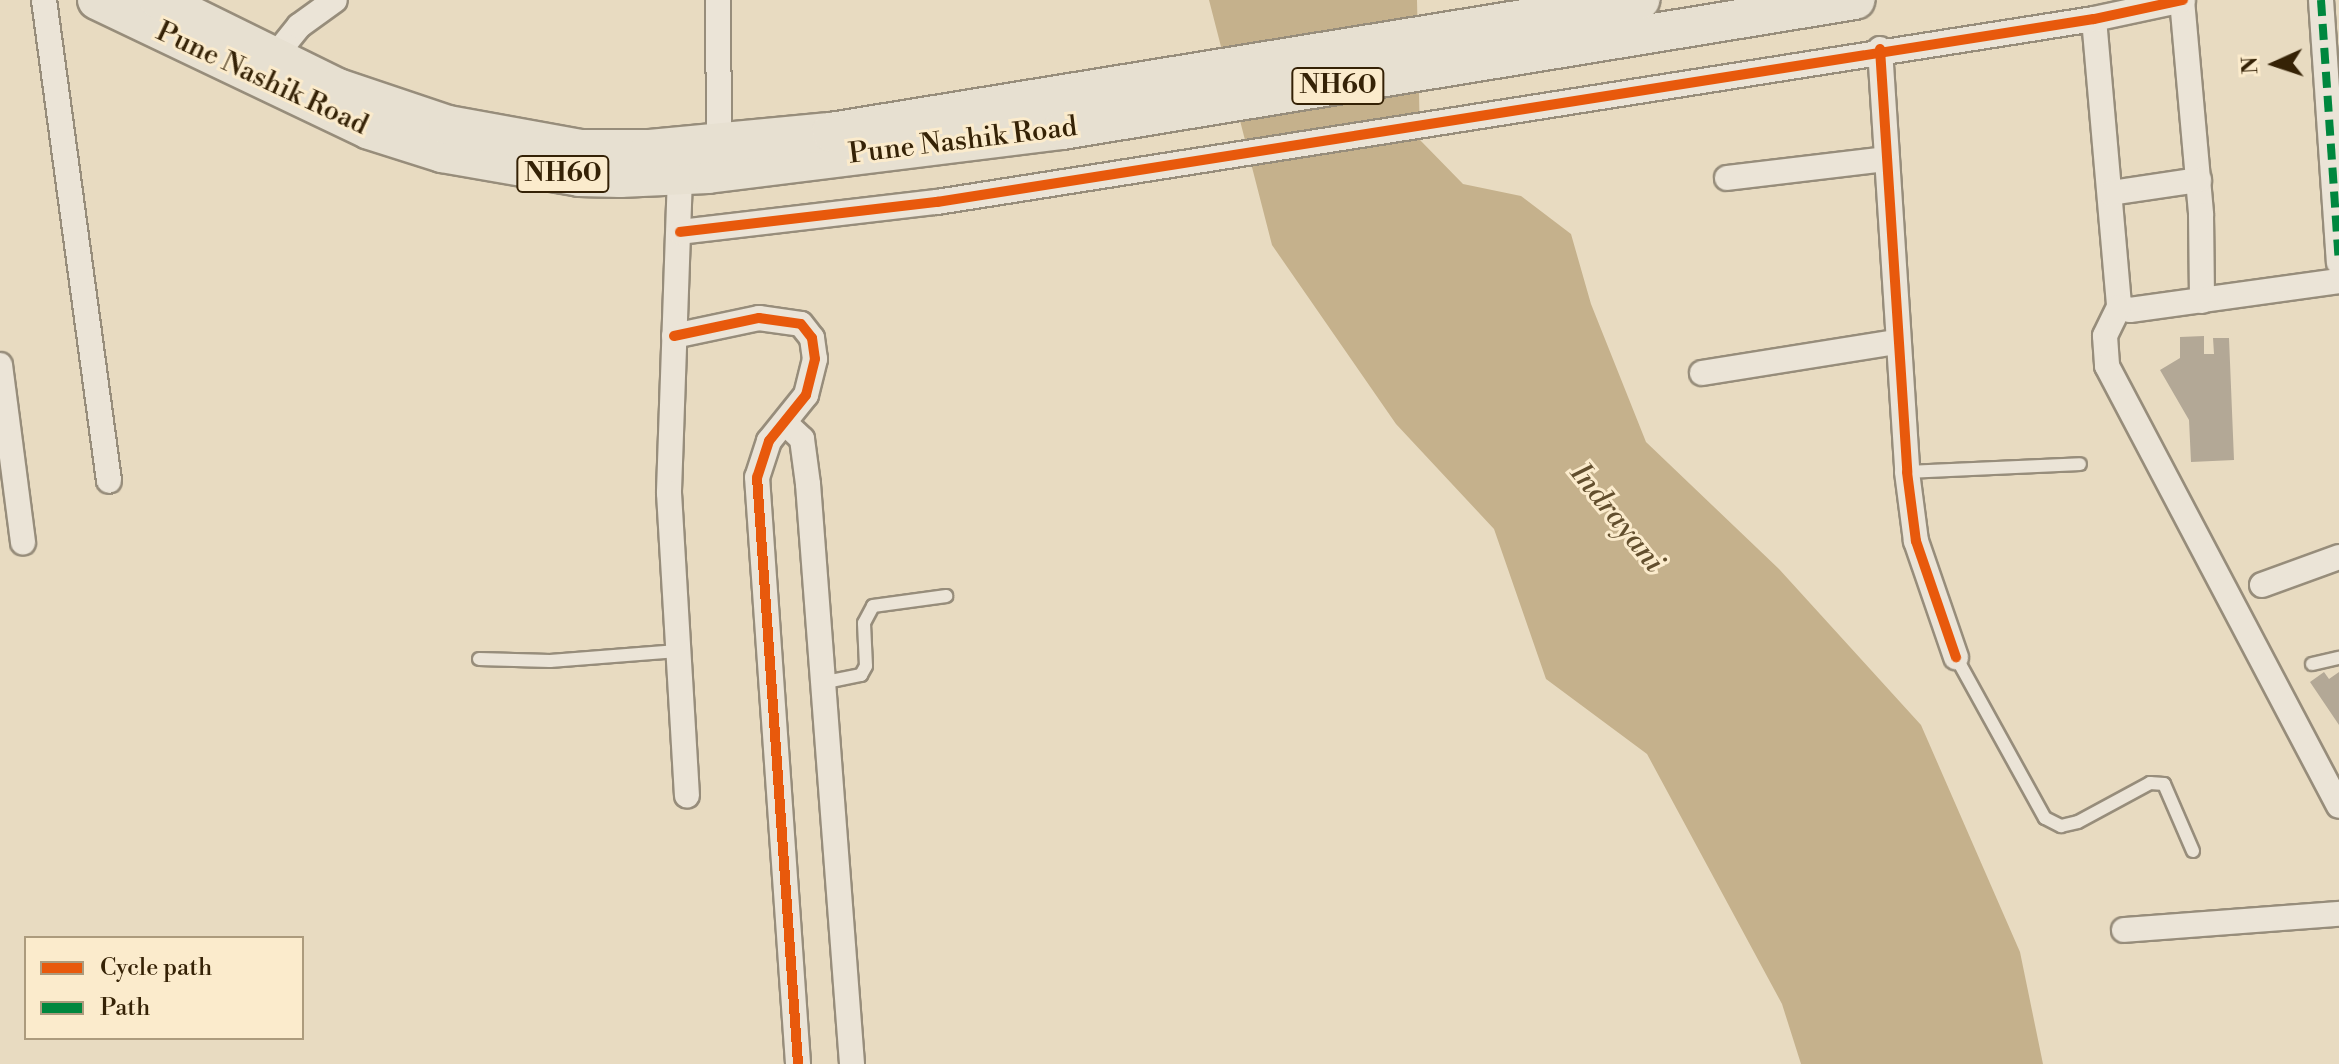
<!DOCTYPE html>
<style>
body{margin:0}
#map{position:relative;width:2339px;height:1064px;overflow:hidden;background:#e8dbc1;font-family:"Libre Bodoni",serif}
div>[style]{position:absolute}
.water>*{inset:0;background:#c5b18c}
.building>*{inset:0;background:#b3a896}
.roads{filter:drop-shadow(2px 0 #978d7b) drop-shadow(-2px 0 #978d7b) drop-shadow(0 2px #978d7b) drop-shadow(0 -2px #978d7b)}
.service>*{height:12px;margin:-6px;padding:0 6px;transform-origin:6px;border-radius:6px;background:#ebe4d7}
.minor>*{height:24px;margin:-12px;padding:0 12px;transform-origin:12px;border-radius:12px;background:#ebe4d7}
.trunk>*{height:38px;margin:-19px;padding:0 19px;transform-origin:19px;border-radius:19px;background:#e7e0d1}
.quiet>*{height:8px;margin-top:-4px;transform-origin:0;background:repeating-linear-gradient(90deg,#00873e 0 16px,transparent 0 24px)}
.cycleway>*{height:10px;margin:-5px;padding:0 5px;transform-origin:5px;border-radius:5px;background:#e8590c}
span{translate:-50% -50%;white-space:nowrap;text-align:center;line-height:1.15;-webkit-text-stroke:6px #fbebcc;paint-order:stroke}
.shield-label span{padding:2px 6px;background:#fbebcc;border:2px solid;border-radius:6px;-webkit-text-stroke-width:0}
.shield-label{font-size:26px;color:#352206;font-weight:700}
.street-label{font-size:28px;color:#352206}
.water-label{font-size:30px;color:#624e2d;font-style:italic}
.legend{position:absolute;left:24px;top:936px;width:280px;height:104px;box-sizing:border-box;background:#fbebcc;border:2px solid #ac9b7d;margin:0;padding:10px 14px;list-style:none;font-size:24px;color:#352206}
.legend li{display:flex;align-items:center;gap:16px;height:40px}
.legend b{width:40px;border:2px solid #ac9b7d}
.north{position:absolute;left:2235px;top:24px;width:80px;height:80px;-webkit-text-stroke:6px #fbebcc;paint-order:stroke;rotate:267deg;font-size:22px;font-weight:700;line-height:32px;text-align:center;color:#352206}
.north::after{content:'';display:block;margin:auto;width:28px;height:36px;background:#352206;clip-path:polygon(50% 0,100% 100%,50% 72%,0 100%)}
</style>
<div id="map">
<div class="water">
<div style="clip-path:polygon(1209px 0,1417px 0,1420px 140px,1463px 184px,1521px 196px,1571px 234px,1591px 304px,1646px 442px,1779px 569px,1921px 725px,2020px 952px,2043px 1064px,1801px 1064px,1782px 1004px,1647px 754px,1546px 679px,1494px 529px,1396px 424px,1272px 245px)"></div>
</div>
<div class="building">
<div style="clip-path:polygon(2204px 336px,2204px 354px,2214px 354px,2213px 338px,2229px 338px,2234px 460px,2191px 462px,2189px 420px,2160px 370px,2180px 358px,2180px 337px)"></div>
<div style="clip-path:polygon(2324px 672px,2329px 679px,2339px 672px,2339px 725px,2310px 682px)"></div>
</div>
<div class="roads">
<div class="service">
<div style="left:1907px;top:472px;width:173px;rotate:-2.6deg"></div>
<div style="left:1956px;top:657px;width:184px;rotate:61.1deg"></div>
<div style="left:2045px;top:818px;width:18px;rotate:27deg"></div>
<div style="left:2061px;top:826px;width:17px;rotate:-13deg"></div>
<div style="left:2078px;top:822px;width:82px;rotate:-28.4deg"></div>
<div style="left:2150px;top:783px;width:14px;rotate:4deg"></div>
<div style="left:2164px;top:784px;width:73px;rotate:66.6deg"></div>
<div style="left:479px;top:659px;width:71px;rotate:1.6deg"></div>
<div style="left:550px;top:661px;width:128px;rotate:-4.5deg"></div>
<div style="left:2312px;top:664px;width:28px;rotate:-13deg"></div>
<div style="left:821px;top:683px;width:41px;rotate:-11.3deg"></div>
<div style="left:861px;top:675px;width:10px;rotate:-61deg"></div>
<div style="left:866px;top:666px;width:43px;rotate:-92.7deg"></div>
<div style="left:864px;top:623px;width:19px;rotate:-62deg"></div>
<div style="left:873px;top:606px;width:74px;rotate:-7.8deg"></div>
</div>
<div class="minor">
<div style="left:44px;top:0;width:485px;rotate:82.3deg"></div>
<div style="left:718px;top:0;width:145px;rotate:89.6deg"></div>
<div style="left:2182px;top:0;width:216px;rotate:84.9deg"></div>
<div style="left:2201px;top:215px;width:86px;rotate:89.3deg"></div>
<div style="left:2321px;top:0;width:263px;rotate:86.1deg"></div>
<div style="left:2094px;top:19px;width:289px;rotate:85deg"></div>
<div style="left:2119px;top:307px;width:11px;rotate:15deg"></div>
<div style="left:2130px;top:310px;width:211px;rotate:-7.9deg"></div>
<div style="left:1880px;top:49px;width:424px;rotate:86.3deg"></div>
<div style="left:1907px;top:472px;width:70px;rotate:82.6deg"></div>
<div style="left:1916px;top:541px;width:123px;rotate:71deg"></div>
<div style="left:274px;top:57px;width:40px;rotate:-51deg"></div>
<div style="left:299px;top:26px;width:44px;rotate:-35.8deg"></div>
<div style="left:680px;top:176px;width:317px;rotate:92deg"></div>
<div style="left:669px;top:493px;width:303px;rotate:86.6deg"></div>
<div style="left:1727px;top:178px;width:160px;rotate:-6.8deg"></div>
<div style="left:2111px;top:193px;width:89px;rotate:-8.4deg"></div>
<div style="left:680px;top:232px;width:259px;rotate:-6.7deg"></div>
<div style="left:937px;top:202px;width:1171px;rotate:-8.99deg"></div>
<div style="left:2094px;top:19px;width:91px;rotate:-12.1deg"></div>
<div style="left:2119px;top:307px;width:32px;rotate:116deg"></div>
<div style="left:2105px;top:336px;width:30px;rotate:86deg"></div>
<div style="left:2107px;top:366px;width:497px;rotate:62.2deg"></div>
<div style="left:674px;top:336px;width:87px;rotate:-12deg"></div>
<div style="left:759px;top:318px;width:42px;rotate:8.1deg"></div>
<div style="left:801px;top:324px;width:18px;rotate:52deg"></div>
<div style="left:812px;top:338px;width:21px;rotate:82deg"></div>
<div style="left:815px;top:359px;width:37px;rotate:104deg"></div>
<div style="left:806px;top:395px;width:59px;rotate:128.8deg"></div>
<div style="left:769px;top:441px;width:38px;rotate:108deg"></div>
<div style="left:757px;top:477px;width:588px;rotate:86deg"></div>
<div style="left:0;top:365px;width:179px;rotate:82.6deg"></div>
<div style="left:1702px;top:373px;width:196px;rotate:-9.1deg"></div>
<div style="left:786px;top:424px;width:22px;rotate:43deg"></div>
<div style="left:802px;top:439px;width:45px;rotate:82.4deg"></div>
<div style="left:808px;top:484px;width:582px;rotate:85.66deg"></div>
<div style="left:2262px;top:585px;width:82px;rotate:-20deg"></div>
<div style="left:2124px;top:930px;width:216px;rotate:-4.3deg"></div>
</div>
<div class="trunk">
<div style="left:97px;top:0;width:301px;rotate:25.5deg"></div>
<div style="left:369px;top:130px;width:77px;rotate:17.5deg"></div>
<div style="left:442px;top:153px;width:139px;rotate:9.9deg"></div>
<div style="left:579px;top:177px;width:41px;rotate:1.4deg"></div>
<div style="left:620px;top:178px;width:88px;rotate:-2.6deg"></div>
<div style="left:708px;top:174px;width:357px;rotate:-7.1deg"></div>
<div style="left:1062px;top:130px;width:804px;rotate:-9.31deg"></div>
<div style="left:159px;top:0;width:199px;rotate:26.2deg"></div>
<div style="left:338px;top:88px;width:116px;rotate:18.6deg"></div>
<div style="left:448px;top:125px;width:136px;rotate:10.2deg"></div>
<div style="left:582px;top:149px;width:68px"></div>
<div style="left:650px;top:149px;width:182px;rotate:-5.4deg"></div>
<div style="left:831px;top:132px;width:820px;rotate:-9.27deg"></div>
</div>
</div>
<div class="quiet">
<div style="left:2321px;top:0;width:263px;rotate:86.1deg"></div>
</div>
<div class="cycleway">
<div style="left:1880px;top:49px;width:424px;rotate:86.3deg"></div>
<div style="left:1907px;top:472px;width:70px;rotate:82.6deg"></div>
<div style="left:1916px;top:541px;width:123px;rotate:71deg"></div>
<div style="left:680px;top:232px;width:259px;rotate:-6.7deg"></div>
<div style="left:937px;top:202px;width:1171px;rotate:-8.99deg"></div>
<div style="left:2094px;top:19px;width:91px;rotate:-12.1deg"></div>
<div style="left:674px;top:336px;width:87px;rotate:-12deg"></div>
<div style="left:759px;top:318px;width:42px;rotate:8.1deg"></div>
<div style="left:801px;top:324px;width:18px;rotate:52deg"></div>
<div style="left:812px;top:338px;width:21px;rotate:82deg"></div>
<div style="left:815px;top:359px;width:37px;rotate:104deg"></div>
<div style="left:806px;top:395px;width:59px;rotate:128.8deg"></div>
<div style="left:769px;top:441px;width:38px;rotate:108deg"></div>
<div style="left:757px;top:477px;width:588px;rotate:86deg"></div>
</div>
<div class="shield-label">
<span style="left:1338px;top:86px">NH60</span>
<span style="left:563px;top:174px">NH60</span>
</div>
<div class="street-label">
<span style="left:262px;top:79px;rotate:25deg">Pune Nashik Road</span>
<span style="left:963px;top:141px;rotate:-7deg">Pune Nashik Road</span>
</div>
<div class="water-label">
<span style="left:1617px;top:518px;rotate:51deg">Indrayani</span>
</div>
<ul class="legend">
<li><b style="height:10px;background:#e8590c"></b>Cycle path</li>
<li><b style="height:10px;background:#00873e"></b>Path</li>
</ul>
<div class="north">N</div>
</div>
